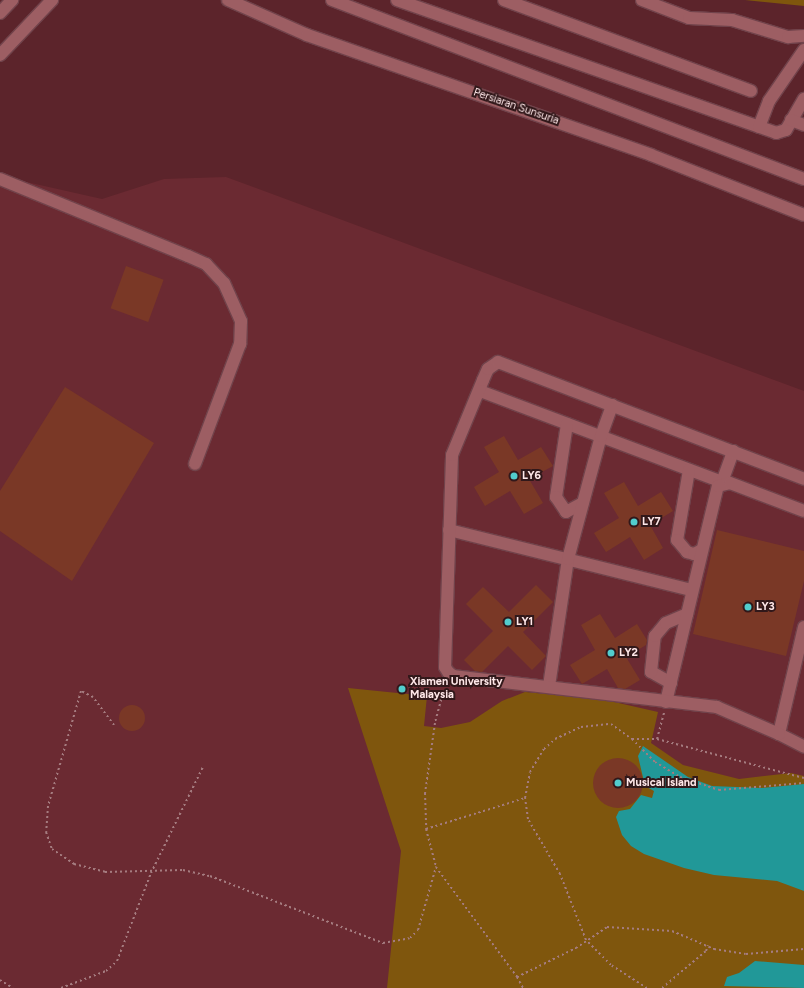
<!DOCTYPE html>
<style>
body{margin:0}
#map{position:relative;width:804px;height:988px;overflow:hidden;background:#5c242b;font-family:Figtree,sans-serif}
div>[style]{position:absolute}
.built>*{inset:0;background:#6b2a32}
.green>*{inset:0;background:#7f560d}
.water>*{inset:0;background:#219898}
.building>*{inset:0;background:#7a3826;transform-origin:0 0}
.round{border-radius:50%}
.path>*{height:2px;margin-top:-1px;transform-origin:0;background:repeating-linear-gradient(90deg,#a57c80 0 2px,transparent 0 5px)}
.roads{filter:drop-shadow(1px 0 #71434b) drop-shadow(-1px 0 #71434b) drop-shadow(0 1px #71434b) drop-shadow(0 -1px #71434b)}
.minor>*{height:12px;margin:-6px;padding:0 6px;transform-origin:6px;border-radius:6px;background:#9d5e63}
.dots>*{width:11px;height:11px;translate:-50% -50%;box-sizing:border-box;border:2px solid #31181a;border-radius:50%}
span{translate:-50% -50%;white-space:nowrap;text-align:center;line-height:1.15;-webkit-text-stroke:4px #31181a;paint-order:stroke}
.street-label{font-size:11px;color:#ffe8e9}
.poi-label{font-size:11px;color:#ffe8e9;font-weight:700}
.left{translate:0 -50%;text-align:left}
</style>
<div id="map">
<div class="built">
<div style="clip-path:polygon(0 176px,102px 199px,164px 179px,226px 177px,804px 391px,804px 988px,0 988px)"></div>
</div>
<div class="green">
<div style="clip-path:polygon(745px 0,804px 0,804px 6px)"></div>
<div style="clip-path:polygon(348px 688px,427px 696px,424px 726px,441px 728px,470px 722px,502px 701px,525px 692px,601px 699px,658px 712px,651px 743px,683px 765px,739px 779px,791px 773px,804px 776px,804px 988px,387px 988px,401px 851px)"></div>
</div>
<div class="water">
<div style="clip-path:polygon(643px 746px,688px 777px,712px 786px,761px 788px,804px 784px,804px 891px,777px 881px,714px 875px,684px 868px,644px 854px,631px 846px,622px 835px,616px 817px,619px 811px,630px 809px,641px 795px,652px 798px,654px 791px,645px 786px,638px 756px)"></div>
<div style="clip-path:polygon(755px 961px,804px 965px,804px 988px,724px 986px,727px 977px,739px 973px)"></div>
</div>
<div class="building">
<div style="left:126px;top:266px;width:40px;height:45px;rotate:20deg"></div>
<div style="clip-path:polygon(65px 387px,154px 443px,72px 581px,0 531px,0 491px)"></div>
<div style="clip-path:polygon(504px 436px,518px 460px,541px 447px,553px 466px,529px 479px,543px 503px,524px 514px,510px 491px,485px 506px,474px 487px,499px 472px,484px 447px)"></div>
<div style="clip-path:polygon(624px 482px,638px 506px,661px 492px,673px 511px,650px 525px,663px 548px,644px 560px,630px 537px,606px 552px,594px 533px,619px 518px,604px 493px)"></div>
<div style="clip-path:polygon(717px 530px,804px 551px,804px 581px,786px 656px,693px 634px)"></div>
<div style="clip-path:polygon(536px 585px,553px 602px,523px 632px,546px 656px,532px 670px,508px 646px,482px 672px,475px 671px,464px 660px,493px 631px,466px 604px,483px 587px,509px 612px)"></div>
<div style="clip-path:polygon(600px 614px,615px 638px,637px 624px,647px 640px,646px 645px,626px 657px,640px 680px,625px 689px,618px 688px,607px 669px,582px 684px,570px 665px,595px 650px,581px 625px)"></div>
<div class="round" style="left:119px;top:705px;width:26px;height:26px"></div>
<div class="round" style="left:593px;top:758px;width:50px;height:50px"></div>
</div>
<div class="path">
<div style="left:445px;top:685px;width:39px;rotate:105deg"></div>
<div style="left:435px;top:723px;width:71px;rotate:98.1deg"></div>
<div style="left:425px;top:793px;width:36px;rotate:88deg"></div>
<div style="left:426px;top:829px;width:39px;rotate:75deg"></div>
<div style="left:436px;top:867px;width:137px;rotate:53.6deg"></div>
<div style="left:517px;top:977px;width:66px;rotate:-26.2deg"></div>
<div style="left:576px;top:948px;width:37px;rotate:-34deg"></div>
<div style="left:607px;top:927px;width:65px;rotate:3.5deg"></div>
<div style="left:672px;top:931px;width:46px;rotate:23.2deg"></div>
<div style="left:714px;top:949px;width:32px;rotate:9deg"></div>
<div style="left:746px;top:954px;width:58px;rotate:-4.9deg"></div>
<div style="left:114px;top:725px;width:35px;rotate:-127deg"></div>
<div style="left:93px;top:697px;width:13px;rotate:-153deg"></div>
<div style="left:81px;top:691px;width:120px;rotate:106deg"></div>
<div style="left:48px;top:806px;width:26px;rotate:94deg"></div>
<div style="left:46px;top:832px;width:18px;rotate:71deg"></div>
<div style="left:52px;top:849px;width:27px;rotate:34deg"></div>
<div style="left:74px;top:864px;width:32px;rotate:14deg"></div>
<div style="left:105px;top:872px;width:78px;rotate:-1.5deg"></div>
<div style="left:183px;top:870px;width:28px;rotate:13deg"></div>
<div style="left:210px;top:876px;width:186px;rotate:21.2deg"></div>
<div style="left:383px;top:943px;width:27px;rotate:-10deg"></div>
<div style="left:410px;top:938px;width:11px;rotate:-45deg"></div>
<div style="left:418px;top:930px;width:66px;rotate:-74.1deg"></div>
<div style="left:632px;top:739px;width:25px"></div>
<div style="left:657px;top:739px;width:28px;rotate:-75deg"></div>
<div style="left:657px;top:739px;width:152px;rotate:14.9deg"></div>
<div style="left:426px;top:829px;width:104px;rotate:-17.4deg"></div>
<div style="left:517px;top:977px;width:13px;rotate:61deg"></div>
<div style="left:0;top:980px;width:15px;rotate:32deg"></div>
<div style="left:61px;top:988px;width:48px;rotate:-20.7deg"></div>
<div style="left:106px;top:971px;width:15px;rotate:-42deg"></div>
<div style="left:117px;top:961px;width:94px;rotate:-68.9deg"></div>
<div style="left:151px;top:873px;width:118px;rotate:-63.9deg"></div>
<div style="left:647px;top:988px;width:43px;rotate:-147.4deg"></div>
<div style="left:611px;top:965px;width:35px;rotate:-135deg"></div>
<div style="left:586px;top:940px;width:71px;rotate:-111.5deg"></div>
<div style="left:560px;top:874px;width:64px;rotate:-120.2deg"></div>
<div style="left:528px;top:819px;width:21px;rotate:-98deg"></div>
<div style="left:525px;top:798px;width:26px;rotate:-79deg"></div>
<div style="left:530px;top:772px;width:27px;rotate:-59deg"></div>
<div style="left:544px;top:749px;width:15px;rotate:-42deg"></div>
<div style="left:555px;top:739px;width:29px;rotate:-25deg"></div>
<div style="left:581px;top:727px;width:30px;rotate:-6deg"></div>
<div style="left:611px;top:724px;width:26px;rotate:36deg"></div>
<div style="left:632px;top:739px;width:33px;rotate:45deg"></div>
<div style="left:655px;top:762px;width:29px;rotate:31deg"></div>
<div style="left:680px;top:777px;width:41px;rotate:18.4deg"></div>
<div style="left:719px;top:790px;width:85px;rotate:-4.7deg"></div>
<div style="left:662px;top:988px;width:57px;rotate:-40.1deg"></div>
<div style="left:706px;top:951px;width:6px;rotate:-72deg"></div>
</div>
<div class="roads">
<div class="minor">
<div style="left:228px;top:0;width:86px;rotate:23.9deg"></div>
<div style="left:307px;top:35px;width:364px;rotate:19.2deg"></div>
<div style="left:651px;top:155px;width:164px;rotate:21.4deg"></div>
<div style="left:332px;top:0;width:505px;rotate:20.77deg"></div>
<div style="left:397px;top:0;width:402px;rotate:19.3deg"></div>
<div style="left:776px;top:133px;width:10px;rotate:-17deg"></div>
<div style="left:786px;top:130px;width:36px;rotate:-60deg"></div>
<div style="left:504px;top:0;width:263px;rotate:20.2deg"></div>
<div style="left:642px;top:0;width:50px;rotate:21deg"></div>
<div style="left:689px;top:18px;width:43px;rotate:2.7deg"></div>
<div style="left:732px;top:20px;width:59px;rotate:16.9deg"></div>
<div style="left:788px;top:37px;width:16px;rotate:-4deg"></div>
<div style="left:0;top:13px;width:18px;rotate:-47deg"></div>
<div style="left:0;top:55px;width:76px;rotate:-46.6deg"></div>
<div style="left:791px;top:120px;width:14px;rotate:21deg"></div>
<div style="left:759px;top:127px;width:28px;rotate:-69deg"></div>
<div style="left:769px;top:101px;width:62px;rotate:-55.5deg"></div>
<div style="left:0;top:179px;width:203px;rotate:22.3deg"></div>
<div style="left:188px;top:256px;width:20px;rotate:24deg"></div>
<div style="left:206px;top:264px;width:26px;rotate:47deg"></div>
<div style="left:224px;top:283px;width:42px;rotate:65.9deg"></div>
<div style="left:241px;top:321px;width:23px;rotate:92deg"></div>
<div style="left:240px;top:344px;width:128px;rotate:110.6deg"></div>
<div style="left:480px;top:391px;width:259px;rotate:20.6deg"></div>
<div style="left:722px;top:482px;width:33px;rotate:-70deg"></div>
<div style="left:567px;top:424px;width:74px;rotate:98.6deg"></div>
<div style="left:556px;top:497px;width:18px;rotate:56deg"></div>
<div style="left:566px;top:512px;width:19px;rotate:-28deg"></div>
<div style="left:689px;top:470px;width:71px;rotate:99.7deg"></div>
<div style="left:677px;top:540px;width:16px;rotate:50deg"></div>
<div style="left:687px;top:552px;width:7px;rotate:16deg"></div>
<div style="left:694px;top:554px;width:9px;rotate:-27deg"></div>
<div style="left:449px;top:530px;width:250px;rotate:13.9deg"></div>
<div style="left:804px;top:627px;width:110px;rotate:103.2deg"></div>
<div style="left:779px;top:734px;width:28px;rotate:27deg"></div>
<div style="left:671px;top:683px;width:23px;rotate:-151deg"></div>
<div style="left:651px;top:672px;width:36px;rotate:-84deg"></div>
<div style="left:655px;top:636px;width:17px;rotate:-50deg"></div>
<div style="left:666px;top:623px;width:23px;rotate:-23deg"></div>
<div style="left:549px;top:686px;width:128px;rotate:-81.5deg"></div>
<div style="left:568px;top:559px;width:127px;rotate:-75deg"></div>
<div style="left:601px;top:436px;width:33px;rotate:-70deg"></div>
<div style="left:666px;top:702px;width:222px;rotate:-76.5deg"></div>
<div style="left:718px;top:486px;width:12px;rotate:-14deg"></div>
<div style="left:730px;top:483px;width:79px;rotate:20.7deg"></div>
<div style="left:779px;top:734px;width:68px;rotate:-156.5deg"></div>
<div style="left:717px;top:707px;width:266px;rotate:-173.3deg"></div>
<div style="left:453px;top:676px;width:6px;rotate:-141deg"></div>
<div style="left:448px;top:672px;width:6px;rotate:-121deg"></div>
<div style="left:445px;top:667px;width:212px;rotate:-88.1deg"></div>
<div style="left:452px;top:455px;width:81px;rotate:-67.5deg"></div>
<div style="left:483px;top:380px;width:12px;rotate:-66deg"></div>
<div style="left:488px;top:369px;width:12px;rotate:-35deg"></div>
<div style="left:498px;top:362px;width:328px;rotate:20.9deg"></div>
</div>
</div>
<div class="dots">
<div style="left:514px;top:476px;background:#52cdcd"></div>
<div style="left:634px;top:522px;background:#52cdcd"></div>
<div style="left:748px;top:607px;background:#52cdcd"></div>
<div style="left:508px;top:622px;background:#52cdcd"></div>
<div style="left:611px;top:653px;background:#52cdcd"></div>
<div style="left:402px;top:689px;background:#52cdcd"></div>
<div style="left:618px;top:783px;background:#52cdcd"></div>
</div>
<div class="street-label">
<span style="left:516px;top:107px;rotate:19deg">Persiaran Sunsuria</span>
</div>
<div class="poi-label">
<span class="left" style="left:522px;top:476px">LY6</span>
<span class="left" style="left:642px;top:522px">LY7</span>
<span class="left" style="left:756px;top:607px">LY3</span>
<span class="left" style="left:516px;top:622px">LY1</span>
<span class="left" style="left:619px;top:653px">LY2</span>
<span class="left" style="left:410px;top:689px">Xiamen University<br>Malaysia</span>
<span class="left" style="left:626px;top:783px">Musical Island</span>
</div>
</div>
